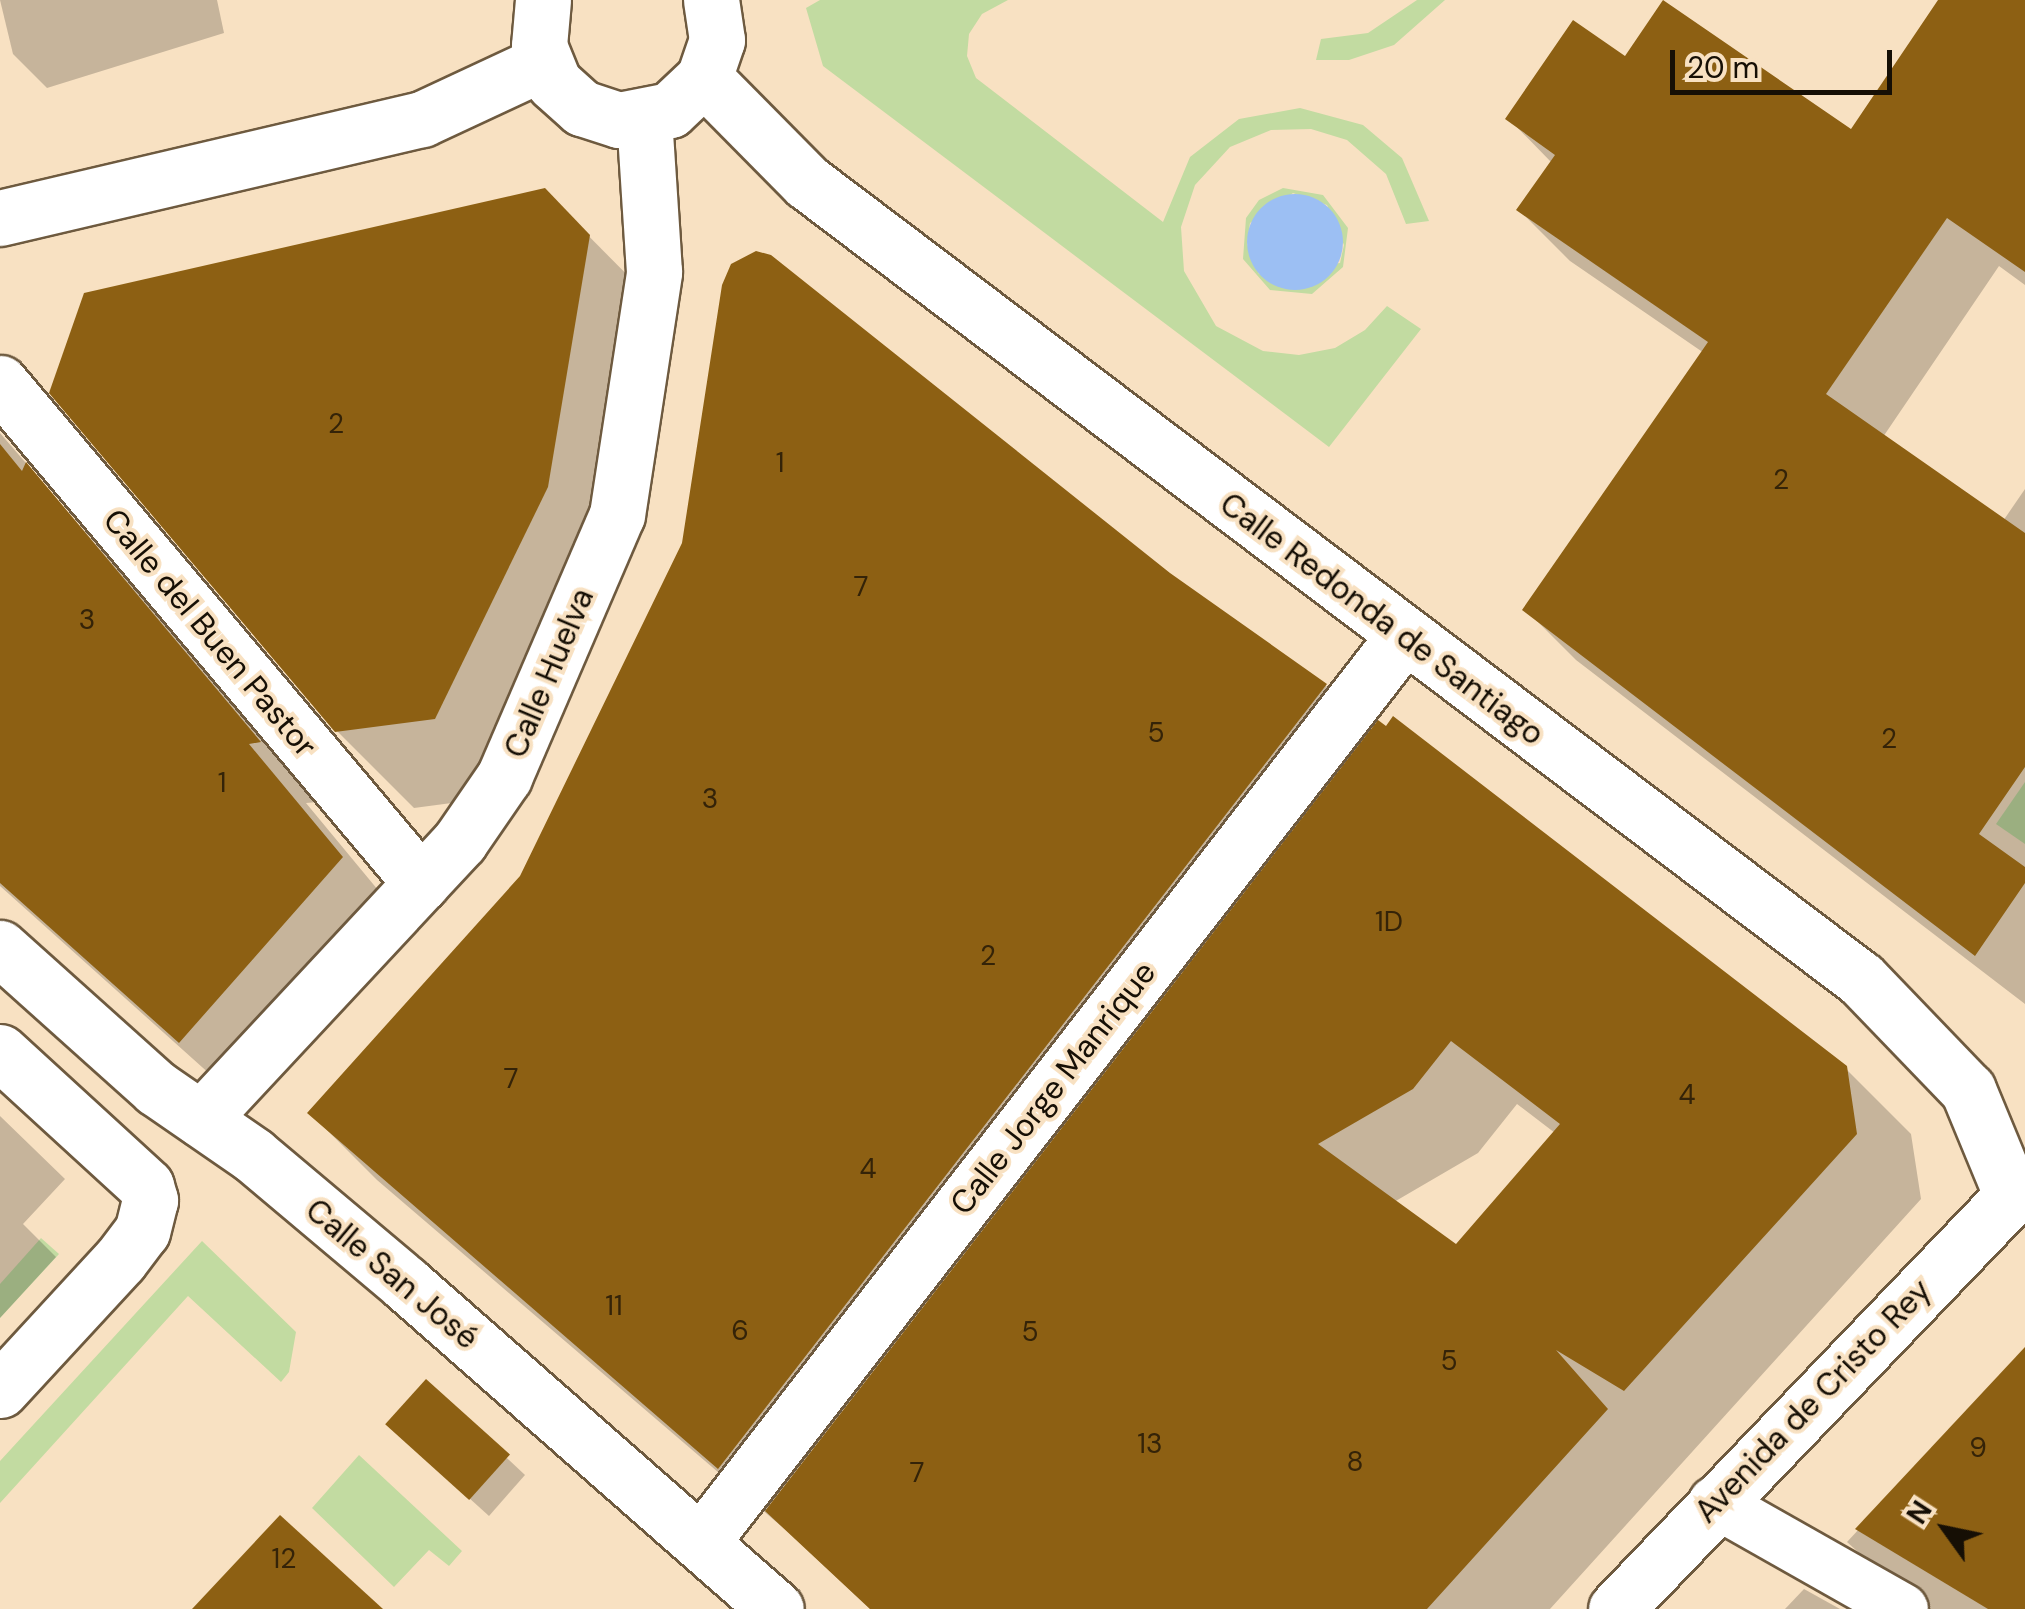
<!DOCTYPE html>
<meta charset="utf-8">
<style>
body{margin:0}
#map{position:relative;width:2025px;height:1609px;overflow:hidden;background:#f8e1c2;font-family:"DM Sans",sans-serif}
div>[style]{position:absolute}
.green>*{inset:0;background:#c2dba1}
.water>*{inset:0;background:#9cbff3}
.round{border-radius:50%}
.shadow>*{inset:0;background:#0003}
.building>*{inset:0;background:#8d6013;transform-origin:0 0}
.roads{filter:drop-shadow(2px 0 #6e5a3f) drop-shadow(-2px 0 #6e5a3f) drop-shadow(0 2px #6e5a3f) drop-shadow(0 -2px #6e5a3f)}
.pedestrian>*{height:50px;margin:-25px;padding:0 25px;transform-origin:25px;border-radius:25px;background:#fff}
.minor>*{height:55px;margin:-27.5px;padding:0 27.5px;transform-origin:27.5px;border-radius:27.5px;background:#fff}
.tertiary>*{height:55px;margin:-27.5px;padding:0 27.5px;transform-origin:27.5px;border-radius:27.5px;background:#fff}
.secondary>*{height:55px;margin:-27.5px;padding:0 27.5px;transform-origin:27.5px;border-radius:27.5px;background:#fff}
span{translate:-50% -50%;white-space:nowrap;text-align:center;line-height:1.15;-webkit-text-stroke:8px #f8e1c2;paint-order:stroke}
.number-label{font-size:28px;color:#342308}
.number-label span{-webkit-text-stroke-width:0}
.street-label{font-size:32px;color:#160f05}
.north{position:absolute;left:1895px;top:1479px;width:100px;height:100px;-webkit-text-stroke:8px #f8e1c2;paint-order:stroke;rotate:303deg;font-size:28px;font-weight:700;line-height:40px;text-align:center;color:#160f05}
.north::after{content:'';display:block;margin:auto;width:35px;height:45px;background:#160f05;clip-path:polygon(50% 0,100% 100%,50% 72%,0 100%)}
.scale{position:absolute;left:1670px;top:50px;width:222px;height:45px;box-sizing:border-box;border:5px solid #160f05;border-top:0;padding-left:12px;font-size:30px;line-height:35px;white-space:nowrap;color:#160f05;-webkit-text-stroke:8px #f8e1c2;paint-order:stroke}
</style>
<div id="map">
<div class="green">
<div style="clip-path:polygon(820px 0,1008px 0,982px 14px,969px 34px,967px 56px,976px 78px,1163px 222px,1190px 157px,1239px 119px,1300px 108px,1363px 125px,1402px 158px,1429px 221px,1406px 224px,1386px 174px,1347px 140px,1311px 129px,1271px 130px,1230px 147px,1195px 185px,1181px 227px,1184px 271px,1216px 326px,1263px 351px,1299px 355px,1335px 348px,1365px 330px,1387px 306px,1421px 329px,1329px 447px,823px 66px,806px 8px)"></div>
<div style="clip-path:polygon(1417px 0,1445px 0,1394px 45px,1349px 60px,1316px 60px,1321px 39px,1368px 33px)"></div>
<div style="clip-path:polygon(evenodd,1283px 188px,1323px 195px,1348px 228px,1343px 267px,1312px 294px,1270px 290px,1243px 259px,1246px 218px,1259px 200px,1283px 188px,1293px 193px,1327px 205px,1344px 245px,1340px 263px,1259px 274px,1247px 244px,1250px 223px,1293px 193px)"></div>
<div style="clip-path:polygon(2025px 782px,2025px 844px,1996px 824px)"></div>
<div style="clip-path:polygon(41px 1238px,59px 1254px,0 1318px,0 1284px)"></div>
<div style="clip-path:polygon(202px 1241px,296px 1332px,289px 1372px,281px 1382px,188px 1296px,0 1503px,0 1461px)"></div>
<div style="clip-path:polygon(359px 1455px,462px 1551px,449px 1566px,429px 1550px,394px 1587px,312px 1508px)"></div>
</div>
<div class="water">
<div class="round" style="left:1247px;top:194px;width:96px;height:96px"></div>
</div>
<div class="shadow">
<div style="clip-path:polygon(0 0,217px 0,224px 33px,47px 88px,13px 54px)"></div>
<div style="clip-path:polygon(1941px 0,2025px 0,2025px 285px,1999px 266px,1883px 437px,2003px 521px,2025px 489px,2025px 1004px,1576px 660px,1526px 610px,1704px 353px,1570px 261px,1519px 210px,1552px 163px,1509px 119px,1625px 60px,1851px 133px)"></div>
<div style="clip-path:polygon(544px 191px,666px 314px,512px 795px,414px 808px,337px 731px)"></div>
<div style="clip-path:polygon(0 433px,318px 802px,306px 803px,402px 919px,241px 1102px,0 886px)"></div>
<div style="clip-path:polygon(evenodd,1168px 575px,1326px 686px,1372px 732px,1386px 729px,1845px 1068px,1911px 1134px,1921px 1199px,1550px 1609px,870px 1609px,788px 1532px,377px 1180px,310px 1113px,1168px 575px,1517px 1104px,1555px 1133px,1457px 1248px,1394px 1202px,1478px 1153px,1517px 1104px)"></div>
<div style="clip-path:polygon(0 1116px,65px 1179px,23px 1224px,56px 1257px,0 1318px)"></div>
<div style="clip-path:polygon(2014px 1362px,2025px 1369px,2025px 1609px,1921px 1609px,1847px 1542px)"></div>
<div style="clip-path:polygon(426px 1382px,525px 1475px,489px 1516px,406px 1441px)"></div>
<div style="clip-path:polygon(1804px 1589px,1840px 1609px,1785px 1609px)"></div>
</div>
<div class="building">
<div style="clip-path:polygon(1663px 0,1851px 129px,1938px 0,2025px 0,2025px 272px,1947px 218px,1826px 394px,2025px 533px,2025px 767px,1979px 834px,2025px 867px,2025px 883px,1975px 956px,1522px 610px,1708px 342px,1516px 210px,1555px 155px,1505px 119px,1573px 20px,1625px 56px)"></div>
<div style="clip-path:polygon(545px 188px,590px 235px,548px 487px,435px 719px,335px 732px,49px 393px,84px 293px)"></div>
<div style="clip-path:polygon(756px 251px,771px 255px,1170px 573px,1327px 684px,718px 1469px,307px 1113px,520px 876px,682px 543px,722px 285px,731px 264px)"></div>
<div style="clip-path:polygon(0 444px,22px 471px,26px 462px,261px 742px,249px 744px,343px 857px,179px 1043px,0 883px)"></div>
<div style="clip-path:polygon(evenodd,1393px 716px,1847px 1066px,1857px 1134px,1624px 1391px,1556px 1350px,1608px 1409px,1427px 1609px,870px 1609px,765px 1511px,1378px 720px,1386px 726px,1393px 716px,1451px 1041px,1560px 1124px,1456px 1244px,1318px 1144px,1413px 1089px,1451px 1041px)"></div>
<div style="clip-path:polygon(2025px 1347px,2025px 1609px,1988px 1609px,1855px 1529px)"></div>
<div style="left:426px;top:1379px;width:113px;height:61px;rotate:42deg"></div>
<div style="clip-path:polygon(280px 1515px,383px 1609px,192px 1609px)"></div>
</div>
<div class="roads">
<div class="pedestrian">
<div style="left:1714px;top:1502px;width:217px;rotate:29.5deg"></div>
</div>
<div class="minor">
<div style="left:0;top:383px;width:654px;rotate:49.9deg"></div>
<div style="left:0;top:948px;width:210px;rotate:41.9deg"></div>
<div style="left:156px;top:1088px;width:118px;rotate:34.6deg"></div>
<div style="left:253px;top:1155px;width:200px;rotate:40.1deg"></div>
<div style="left:406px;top:1284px;width:492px;rotate:41.3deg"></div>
<div style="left:0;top:1052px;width:198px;rotate:42.5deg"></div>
<div style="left:146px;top:1186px;width:15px;rotate:74deg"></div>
<div style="left:150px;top:1200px;width:32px;rotate:104deg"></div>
<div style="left:142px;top:1231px;width:36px;rotate:127deg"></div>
<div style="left:120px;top:1260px;width:177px;rotate:132.7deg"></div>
<div style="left:201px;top:1119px;width:380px;rotate:-47deg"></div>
<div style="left:460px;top:841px;width:78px;rotate:-55.5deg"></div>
<div style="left:504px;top:777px;width:285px;rotate:-66.7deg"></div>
<div style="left:617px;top:515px;width:246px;rotate:-81.3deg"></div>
<div style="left:654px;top:272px;width:153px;rotate:-93.7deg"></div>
<div style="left:702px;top:1541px;width:1145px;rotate:-52.2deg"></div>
</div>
<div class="tertiary">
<div style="left:704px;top:78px;width:146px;rotate:45.3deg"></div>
<div style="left:807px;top:182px;width:1321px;rotate:37.1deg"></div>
<div style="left:1861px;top:979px;width:154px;rotate:46.1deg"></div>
<div style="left:1968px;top:1090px;width:115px;rotate:67.5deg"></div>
<div style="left:2012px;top:1196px;width:572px;rotate:133.8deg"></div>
</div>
<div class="secondary">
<div style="left:543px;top:0;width:46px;rotate:95deg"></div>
<div style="left:539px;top:46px;width:40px;rotate:68deg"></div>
<div style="left:554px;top:83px;width:38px;rotate:42deg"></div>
<div style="left:582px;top:108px;width:39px;rotate:18deg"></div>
<div style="left:619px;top:120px;width:52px;rotate:-11.1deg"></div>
<div style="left:670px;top:110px;width:47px;rotate:-43.3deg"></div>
<div style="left:704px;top:78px;width:40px;rotate:-71.1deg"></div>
<div style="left:717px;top:40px;width:40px;rotate:-98.5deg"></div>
<div style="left:0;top:218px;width:433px;rotate:-13.2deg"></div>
<div style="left:422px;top:119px;width:135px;rotate:-25deg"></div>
</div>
</div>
<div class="number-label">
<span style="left:336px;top:424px">2</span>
<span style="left:780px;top:463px">1</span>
<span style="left:1781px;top:480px">2</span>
<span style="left:861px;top:587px">7</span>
<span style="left:87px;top:620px">3</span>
<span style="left:1156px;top:733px">5</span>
<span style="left:1889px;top:739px">2</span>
<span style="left:222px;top:783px">1</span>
<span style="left:710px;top:799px">3</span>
<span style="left:1389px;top:922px">1D</span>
<span style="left:988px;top:956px">2</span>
<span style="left:511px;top:1079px">7</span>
<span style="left:1687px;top:1095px">4</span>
<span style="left:868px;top:1169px">4</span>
<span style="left:614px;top:1306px">11</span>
<span style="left:740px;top:1331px">6</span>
<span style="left:1030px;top:1332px">5</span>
<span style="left:1449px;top:1361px">5</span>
<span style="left:1150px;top:1444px">13</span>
<span style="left:1978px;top:1448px">9</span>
<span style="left:1355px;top:1462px">8</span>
<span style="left:917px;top:1473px">7</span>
<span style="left:284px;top:1559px">12</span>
</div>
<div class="street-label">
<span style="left:1382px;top:619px;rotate:37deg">Calle Redonda de Santiago</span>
<span style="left:210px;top:633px;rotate:50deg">Calle del Buen Pastor</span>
<span style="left:549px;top:673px;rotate:-67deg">Calle Huelva</span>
<span style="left:1053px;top:1088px;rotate:-52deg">Calle Jorge Manrique</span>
<span style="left:392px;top:1274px;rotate:40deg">Calle San José</span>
<span style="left:1813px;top:1401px;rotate:-46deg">Avenida de Cristo Rey</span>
</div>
<div class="north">N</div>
<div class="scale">20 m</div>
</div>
